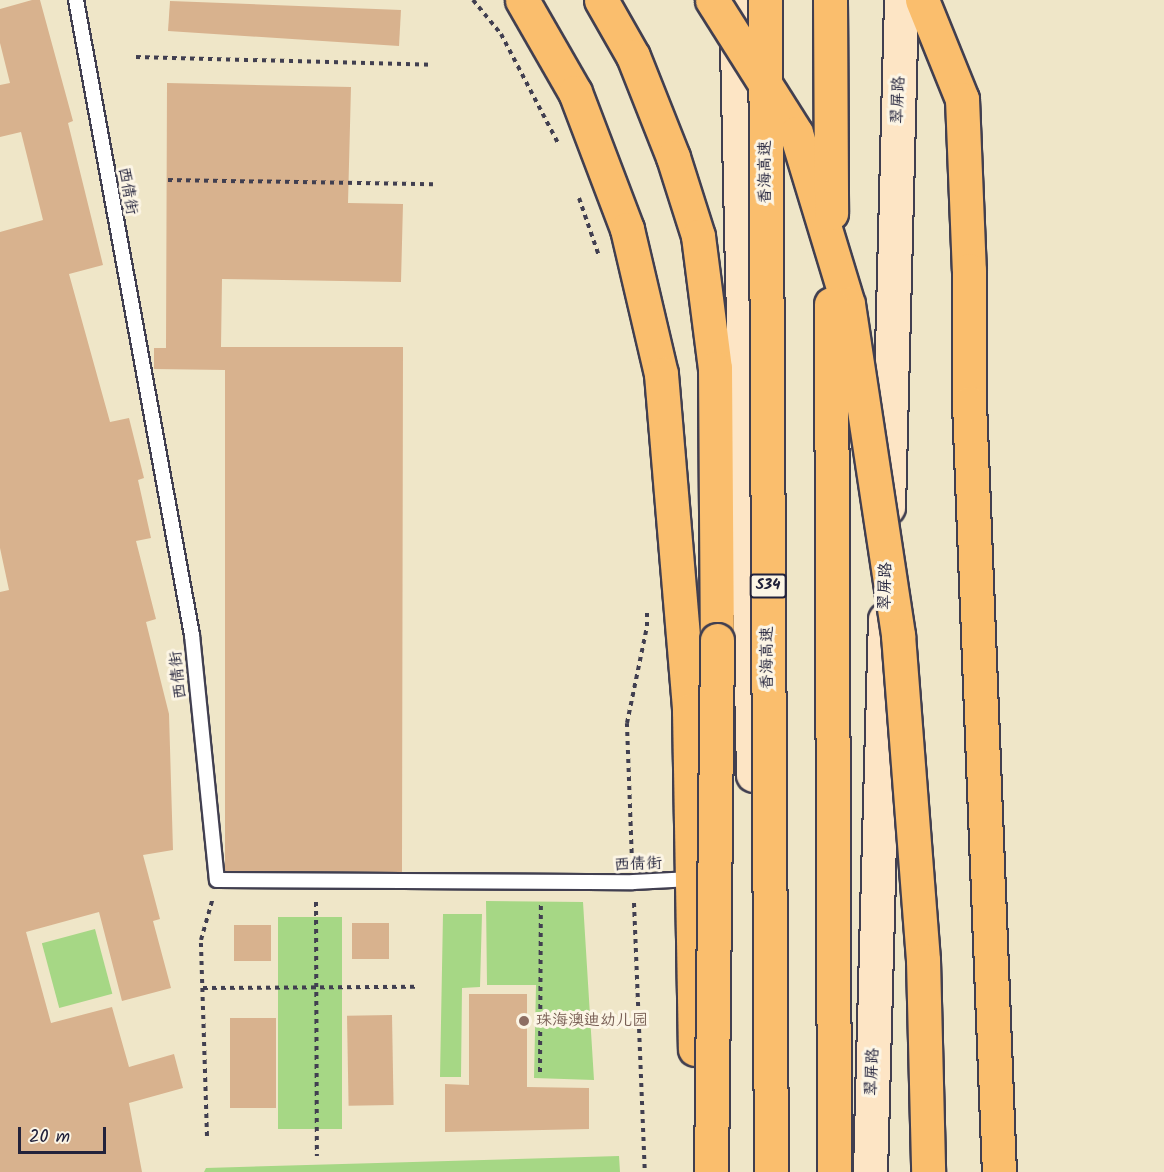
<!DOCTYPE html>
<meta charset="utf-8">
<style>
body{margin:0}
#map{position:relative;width:1164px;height:1172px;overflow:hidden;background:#efe6c8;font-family:Kalam,"LXGW WenKai TC",sans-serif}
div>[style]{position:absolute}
.green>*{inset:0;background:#a6d785;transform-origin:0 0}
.building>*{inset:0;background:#d8b28e;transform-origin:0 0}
.path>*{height:4px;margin-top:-2px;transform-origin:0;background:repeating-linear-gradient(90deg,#413f50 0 4.5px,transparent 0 9px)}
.roads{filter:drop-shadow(2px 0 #413f50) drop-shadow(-2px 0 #413f50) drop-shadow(0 2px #413f50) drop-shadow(0 -2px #413f50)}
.service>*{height:14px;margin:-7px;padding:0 7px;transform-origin:7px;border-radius:7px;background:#fff}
.secondary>*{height:33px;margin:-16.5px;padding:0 16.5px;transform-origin:16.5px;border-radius:16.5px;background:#fde5c5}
.trunk>*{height:33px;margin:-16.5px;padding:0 16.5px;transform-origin:16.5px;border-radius:16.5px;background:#fabe6d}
.motorway>*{height:33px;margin:-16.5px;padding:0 16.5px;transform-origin:16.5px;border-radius:16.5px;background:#fabe6d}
.bridges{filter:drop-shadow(2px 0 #413f50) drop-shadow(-2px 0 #413f50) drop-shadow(0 2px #413f50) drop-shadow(0 -2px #413f50)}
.motorway-bridge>*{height:33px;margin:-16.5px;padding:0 16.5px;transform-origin:16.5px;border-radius:16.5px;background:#fabe6d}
.dots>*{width:16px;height:16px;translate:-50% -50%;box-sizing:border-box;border:3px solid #fcf5e5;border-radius:50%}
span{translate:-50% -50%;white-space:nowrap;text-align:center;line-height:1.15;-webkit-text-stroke:6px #fcf5e5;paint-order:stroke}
.shield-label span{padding:2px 4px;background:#fcf5e5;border:2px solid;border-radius:4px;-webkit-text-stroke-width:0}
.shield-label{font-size:15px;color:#22223b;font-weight:700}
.street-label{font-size:16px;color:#22223b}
.education-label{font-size:16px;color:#785e54}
.left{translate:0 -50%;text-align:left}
.scale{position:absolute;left:18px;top:1127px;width:88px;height:27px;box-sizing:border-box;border:3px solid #22223b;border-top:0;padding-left:8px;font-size:18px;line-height:21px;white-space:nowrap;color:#22223b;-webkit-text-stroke:4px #fcf5e5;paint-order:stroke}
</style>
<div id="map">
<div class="green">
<div style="clip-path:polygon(486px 901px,583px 902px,594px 1080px,534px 1078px,536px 985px,487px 985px)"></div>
<div style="clip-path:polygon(443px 914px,482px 914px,480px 987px,462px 988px,461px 1077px,440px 1077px)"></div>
<div style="left:278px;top:917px;width:64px;height:212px"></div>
<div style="left:95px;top:929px;width:67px;height:55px;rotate:75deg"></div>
<div style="clip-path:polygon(619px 1156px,620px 1172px,204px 1172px,206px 1168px)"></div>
</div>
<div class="building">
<div style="clip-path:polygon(32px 0,40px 0,73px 121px,68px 123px,103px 265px,69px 274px,110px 422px,129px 418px,144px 478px,138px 480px,151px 538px,136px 541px,156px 619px,146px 622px,169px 714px,173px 850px,143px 855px,160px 919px,153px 921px,171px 988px,122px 1001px,99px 912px,26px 932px,51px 1023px,112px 1007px,129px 1067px,174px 1054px,183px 1088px,129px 1103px,142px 1172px,0 1172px,0 592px,9px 590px,0 548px,0 232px,43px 220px,21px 132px,0 137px,0 85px,10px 83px,0 43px,0 9px)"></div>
<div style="clip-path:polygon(170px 1px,401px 10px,399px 46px,168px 31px)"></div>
<div style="clip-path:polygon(167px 83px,351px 87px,348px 203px,403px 204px,401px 282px,222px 279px,221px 347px,403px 347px,402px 872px,225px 871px,225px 370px,154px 369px,154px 348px,166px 348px)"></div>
<div style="left:352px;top:923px;width:37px;height:36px"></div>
<div style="left:234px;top:925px;width:37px;height:36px"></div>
<div style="clip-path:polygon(469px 994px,527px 994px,527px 1087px,589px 1088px,589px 1129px,445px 1132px,445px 1084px,469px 1085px)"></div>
<div style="left:392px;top:1015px;width:90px;height:45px;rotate:89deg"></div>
<div style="left:230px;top:1018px;width:46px;height:90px"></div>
</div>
<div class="path">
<div style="left:473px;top:0;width:44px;rotate:50.5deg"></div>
<div style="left:501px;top:34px;width:123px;rotate:62.4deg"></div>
<div style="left:136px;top:57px;width:297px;rotate:1.5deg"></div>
<div style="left:168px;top:180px;width:265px;rotate:0.9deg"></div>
<div style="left:579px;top:198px;width:61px;rotate:71deg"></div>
<div style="left:632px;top:862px;width:139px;rotate:-92.1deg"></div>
<div style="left:627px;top:723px;width:99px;rotate:-78.3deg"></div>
<div style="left:647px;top:626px;width:15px;rotate:-90deg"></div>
<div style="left:316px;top:902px;width:254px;rotate:89.8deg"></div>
<div style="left:634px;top:903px;width:269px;rotate:87.7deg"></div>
<div style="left:203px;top:988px;width:215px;rotate:-0.3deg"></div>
<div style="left:540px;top:1072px;width:168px;rotate:-89.7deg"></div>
<div style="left:207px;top:1136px;width:196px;rotate:-91.8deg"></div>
<div style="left:201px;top:940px;width:41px;rotate:-74.2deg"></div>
</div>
<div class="roads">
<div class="service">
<div style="left:76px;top:0;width:646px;rotate:79.65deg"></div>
<div style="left:192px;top:635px;width:246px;rotate:84.2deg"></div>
<div style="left:217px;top:880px;width:416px;rotate:0.3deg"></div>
<div style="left:633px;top:882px;width:59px;rotate:-2.9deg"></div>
</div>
<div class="secondary">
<div style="left:736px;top:0;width:775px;rotate:88.74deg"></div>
<div style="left:888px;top:507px;width:507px;rotate:-88.53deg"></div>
<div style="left:870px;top:1172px;width:553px;rotate:-88.45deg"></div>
</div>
<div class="trunk">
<div style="left:522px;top:0;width:106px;rotate:60.1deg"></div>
<div style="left:575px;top:92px;width:147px;rotate:69.2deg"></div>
<div style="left:627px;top:229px;width:149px;rotate:76.8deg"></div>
<div style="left:661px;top:374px;width:337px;rotate:85.2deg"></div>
<div style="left:689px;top:710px;width:339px;rotate:89deg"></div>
</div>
<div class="motorway">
<div style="left:601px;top:0;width:64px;rotate:60.3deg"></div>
<div style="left:633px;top:56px;width:109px;rotate:68.4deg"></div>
<div style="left:673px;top:157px;width:83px;rotate:72.4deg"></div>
<div style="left:698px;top:236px;width:133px;rotate:82.7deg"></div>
<div style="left:715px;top:368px;width:272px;rotate:89.6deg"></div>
<div style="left:922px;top:0;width:107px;rotate:68deg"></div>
<div style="left:962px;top:99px;width:171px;rotate:87.7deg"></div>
<div style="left:969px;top:270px;width:133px;rotate:90deg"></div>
<div style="left:969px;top:403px;width:770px;rotate:87.77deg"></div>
</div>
</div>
<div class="bridges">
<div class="motorway-bridge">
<div style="left:712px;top:0;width:157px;rotate:57.7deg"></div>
<div style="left:796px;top:133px;width:179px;rotate:73.1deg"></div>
<div style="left:848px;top:304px;width:335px;rotate:81.4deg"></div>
<div style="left:898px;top:635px;width:326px;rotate:85.6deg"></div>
<div style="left:923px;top:960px;width:212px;rotate:88.6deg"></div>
<div style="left:765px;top:0;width:1172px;rotate:89.71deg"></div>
<div style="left:830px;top:0;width:213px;rotate:89.7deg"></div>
<div style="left:831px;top:304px;width:868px;rotate:89.8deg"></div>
<div style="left:711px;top:1172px;width:532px;rotate:-89.35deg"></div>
</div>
</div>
<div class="dots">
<div style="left:524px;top:1021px;background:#8d6e63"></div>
</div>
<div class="shield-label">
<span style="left:768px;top:586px">S34</span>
</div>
<div class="street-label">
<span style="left:899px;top:100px;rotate:-88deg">翠屏路</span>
<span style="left:766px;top:172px;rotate:-90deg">香海高速</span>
<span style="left:127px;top:191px;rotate:80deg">西倩街</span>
<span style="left:886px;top:586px;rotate:-88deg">翠屏路</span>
<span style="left:768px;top:658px;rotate:-90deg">香海高速</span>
<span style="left:179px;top:675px;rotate:-96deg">西倩街</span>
<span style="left:638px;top:865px;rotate:-2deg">西倩街</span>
<span style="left:873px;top:1072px;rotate:-88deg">翠屏路</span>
</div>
<div class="education-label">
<span class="left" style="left:536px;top:1021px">珠海澳迪幼儿园</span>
</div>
<div class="scale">20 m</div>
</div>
